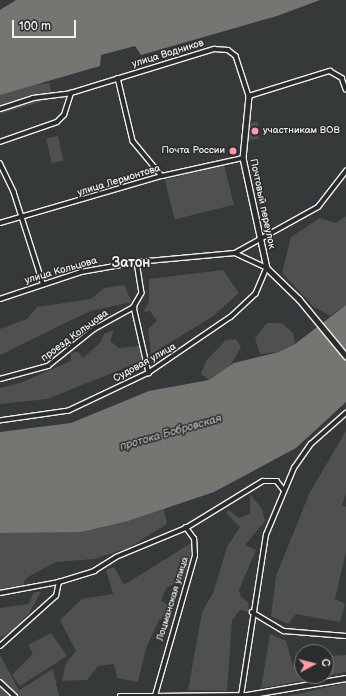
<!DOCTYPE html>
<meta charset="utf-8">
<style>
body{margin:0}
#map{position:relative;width:346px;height:696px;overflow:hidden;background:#363939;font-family:"Balsamiq Sans",sans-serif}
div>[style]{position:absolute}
.green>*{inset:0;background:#4e514f;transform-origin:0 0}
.water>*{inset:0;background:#757572}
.roads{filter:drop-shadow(1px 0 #f4f1e8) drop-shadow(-1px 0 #f4f1e8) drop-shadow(0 1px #f4f1e8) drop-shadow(0 -1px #f4f1e8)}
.minor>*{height:3.5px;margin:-1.75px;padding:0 1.75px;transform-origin:1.75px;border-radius:1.75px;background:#2a2d2e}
.tertiary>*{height:4.5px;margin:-2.25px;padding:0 2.25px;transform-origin:2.25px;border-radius:2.25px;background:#2a2d2e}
.dots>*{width:11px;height:11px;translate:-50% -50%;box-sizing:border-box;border:2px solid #2a2d2e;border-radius:50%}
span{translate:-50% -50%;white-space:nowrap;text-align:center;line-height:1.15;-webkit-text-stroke:3px #2a2d2e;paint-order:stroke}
.street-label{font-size:10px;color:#f4f1e8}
.poi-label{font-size:10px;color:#f4f1e8}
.left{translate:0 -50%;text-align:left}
.right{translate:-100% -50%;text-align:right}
.water-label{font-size:11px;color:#b4b3ad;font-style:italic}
.district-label{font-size:14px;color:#f4f1e8;font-weight:700}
.north{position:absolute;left:294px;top:644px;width:40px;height:40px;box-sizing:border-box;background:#2a2d2e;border:1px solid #7b7b78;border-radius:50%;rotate:83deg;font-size:11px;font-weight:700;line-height:16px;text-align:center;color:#f4f1e8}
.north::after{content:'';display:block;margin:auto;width:14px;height:18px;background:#ff9aa2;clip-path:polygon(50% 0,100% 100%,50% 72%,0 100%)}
.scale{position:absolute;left:12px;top:20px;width:64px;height:18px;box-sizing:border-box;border:2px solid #f4f1e8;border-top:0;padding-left:5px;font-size:12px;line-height:14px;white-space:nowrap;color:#f4f1e8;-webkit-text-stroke:3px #2a2d2e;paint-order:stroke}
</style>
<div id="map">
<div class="green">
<div style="clip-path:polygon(49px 83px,53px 98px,0 114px,0 95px,21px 87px)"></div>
<div style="clip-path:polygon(258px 122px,259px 139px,247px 140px,247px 127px,250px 123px)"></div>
<div style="left:58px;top:136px;width:25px;height:12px;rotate:78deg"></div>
<div style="left:224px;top:165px;width:41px;height:61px;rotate:76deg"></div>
<div style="clip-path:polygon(346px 216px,346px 305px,330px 316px,314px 307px,282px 273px,291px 237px,320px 218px,336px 223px)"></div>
<div style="clip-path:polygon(223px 270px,239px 293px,212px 317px,151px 354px,148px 329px,157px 321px,150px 311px,143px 312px,149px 302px,149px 279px)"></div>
<div style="clip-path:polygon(124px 285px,132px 302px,90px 311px,0 355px,0 329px,27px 319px,37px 307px,91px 299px,104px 288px)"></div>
<div style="clip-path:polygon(267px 323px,282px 323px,293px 333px,295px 344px,279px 352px,260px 354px,255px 338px)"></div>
<div style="clip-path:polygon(114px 330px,110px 341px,119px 348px,139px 346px,142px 361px,47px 399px,0 404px,0 388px,20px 383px,71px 361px,71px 353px,78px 352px,83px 358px,101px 342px,104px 334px)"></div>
<div style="clip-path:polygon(236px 339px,241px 347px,227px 371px,209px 380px,201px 374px,206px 361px,226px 340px)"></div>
<div style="clip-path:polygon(346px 431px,346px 494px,342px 505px,346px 507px,346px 552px,335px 599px,345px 604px,340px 622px,296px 614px,288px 624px,271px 616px,276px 576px,310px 492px)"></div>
<div style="clip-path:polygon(250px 494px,262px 509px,265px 521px,245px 545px,256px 550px,239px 590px,241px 597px,248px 602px,249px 612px,240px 610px,232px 620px,227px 691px,188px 690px,202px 612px,213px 593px,227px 547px,240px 527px,226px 513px,229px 510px,239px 518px,250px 514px)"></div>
<div style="clip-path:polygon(164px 509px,167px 524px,128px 548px,94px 559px,56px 562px,26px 578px,19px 593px,0 595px,0 533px,128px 521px)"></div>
<div style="clip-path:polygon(191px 543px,190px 563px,183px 580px,166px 588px,161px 601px,173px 607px,171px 616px,159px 620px,146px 648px,138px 682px,117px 678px,114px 664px,98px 666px,87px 680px,62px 681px,66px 663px,76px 651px,60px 620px,82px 599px,113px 594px,106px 570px,114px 567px,124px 585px)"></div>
<div style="clip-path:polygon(34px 592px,41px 592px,29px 613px,14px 630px,0 638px,0 608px,29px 604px)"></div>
<div style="clip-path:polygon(51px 633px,67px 656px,20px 686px,12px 675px,33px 654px,28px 645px)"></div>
<div style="clip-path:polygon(270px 634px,286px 641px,293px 666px,297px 667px,302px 661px,302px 676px,326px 676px,326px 656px,346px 655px,346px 672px,301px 681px,261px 688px)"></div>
<div style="clip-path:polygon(0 655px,19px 690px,53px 669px,59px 696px,0 696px)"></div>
<div style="clip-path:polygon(346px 683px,346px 696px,288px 696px)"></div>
</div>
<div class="water">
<div style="clip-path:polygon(16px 0,320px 0,277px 16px,141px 55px,135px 46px,101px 55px,100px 66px,0 95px,0 10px)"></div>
<div style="clip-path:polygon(346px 305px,346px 402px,296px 448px,214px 492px,128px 521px,81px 532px,0 533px,0 432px,71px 423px,149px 391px,209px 380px,234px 363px,279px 352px,295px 344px)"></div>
</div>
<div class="roads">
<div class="minor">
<div style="left:118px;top:78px;width:65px;rotate:76.6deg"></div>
<div style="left:133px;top:141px;width:45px;rotate:50.4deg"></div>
<div style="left:0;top:109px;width:35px;rotate:-18deg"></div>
<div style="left:33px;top:98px;width:38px;rotate:-7deg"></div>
<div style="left:0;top:142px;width:60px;rotate:-19.3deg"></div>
<div style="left:57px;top:122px;width:10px;rotate:-45deg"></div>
<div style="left:64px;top:115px;width:23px;rotate:-72deg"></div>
<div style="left:71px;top:93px;width:150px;rotate:-17.1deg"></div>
<div style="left:214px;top:49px;width:14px;rotate:4deg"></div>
<div style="left:228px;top:50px;width:10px;rotate:37deg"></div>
<div style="left:236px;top:56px;width:42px;rotate:72deg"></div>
<div style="left:249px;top:96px;width:85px;rotate:-17.2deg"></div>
<div style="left:330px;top:71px;width:14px;rotate:30deg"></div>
<div style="left:342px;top:78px;width:12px;rotate:70deg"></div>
<div style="left:0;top:163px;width:32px;rotate:64deg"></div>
<div style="left:14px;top:192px;width:96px;rotate:72.3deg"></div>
<div style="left:0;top:223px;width:169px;rotate:-16.2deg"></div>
<div style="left:162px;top:176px;width:83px;rotate:-12.5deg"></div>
<div style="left:235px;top:253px;width:95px;rotate:-29deg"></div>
<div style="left:318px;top:207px;width:46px;rotate:-52.1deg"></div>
<div style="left:137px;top:262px;width:31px;rotate:81deg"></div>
<div style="left:142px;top:293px;width:16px;rotate:120deg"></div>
<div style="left:134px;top:307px;width:68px;rotate:77.2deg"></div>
<div style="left:0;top:299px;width:85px;rotate:-18.4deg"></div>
<div style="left:81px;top:272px;width:57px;rotate:-10.1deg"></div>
<div style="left:137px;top:262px;width:98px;rotate:-5.2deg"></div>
<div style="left:235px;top:253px;width:35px;rotate:25deg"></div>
<div style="left:267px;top:268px;width:28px;rotate:113deg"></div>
<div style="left:256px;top:294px;width:34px;rotate:137deg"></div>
<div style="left:231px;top:317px;width:99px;rotate:145.7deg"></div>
<div style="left:149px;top:373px;width:89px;rotate:154.6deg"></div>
<div style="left:69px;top:411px;width:70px;rotate:171.8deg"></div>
<div style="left:0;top:379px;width:50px;rotate:-15.2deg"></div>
<div style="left:48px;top:366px;width:59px;rotate:-38.8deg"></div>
<div style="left:94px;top:329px;width:46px;rotate:-28.8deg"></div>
<div style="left:0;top:593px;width:60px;rotate:-10.6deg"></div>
<div style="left:252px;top:612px;width:37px;rotate:31deg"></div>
<div style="left:284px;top:631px;width:62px;rotate:4.6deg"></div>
<div style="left:0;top:646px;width:75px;rotate:-41.8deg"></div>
<div style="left:56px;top:596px;width:14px;rotate:-78deg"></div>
<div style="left:59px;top:582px;width:37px;rotate:-17deg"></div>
<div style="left:94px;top:571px;width:26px;rotate:-32deg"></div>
<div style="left:116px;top:557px;width:76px;rotate:-22.5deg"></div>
<div style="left:186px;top:528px;width:90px;rotate:-31.4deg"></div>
<div style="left:263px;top:481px;width:14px"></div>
<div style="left:277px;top:481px;width:11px;rotate:52deg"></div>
<div style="left:0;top:682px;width:21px;rotate:43deg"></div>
<div style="left:120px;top:696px;width:35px"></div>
<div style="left:155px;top:696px;width:146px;rotate:-74.1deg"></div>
<div style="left:195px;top:556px;width:17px;rotate:-93deg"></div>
<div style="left:194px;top:539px;width:14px;rotate:-126deg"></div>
<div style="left:241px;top:696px;width:163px;rotate:-81.2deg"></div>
<div style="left:266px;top:535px;width:73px;rotate:-67.3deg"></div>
<div style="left:294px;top:468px;width:29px;rotate:-55deg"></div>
<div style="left:311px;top:444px;width:47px;rotate:-41.5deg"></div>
</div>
<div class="tertiary">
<div style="left:249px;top:96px;width:62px;rotate:95.5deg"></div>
<div style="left:243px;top:158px;width:113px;rotate:77.7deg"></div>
<div style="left:267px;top:268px;width:45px;rotate:44.1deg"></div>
<div style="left:299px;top:299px;width:74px;rotate:50.5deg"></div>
<div style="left:154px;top:696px;width:93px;rotate:-0.6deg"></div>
<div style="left:247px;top:695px;width:100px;rotate:-9.7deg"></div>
</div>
</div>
<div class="dots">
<div style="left:255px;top:131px;background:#ff9aa2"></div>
<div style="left:233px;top:151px;background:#ff9aa2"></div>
</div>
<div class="street-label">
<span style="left:168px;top:54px;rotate:-17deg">улица Водников</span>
<span style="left:119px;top:181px;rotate:-17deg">улица Лермонтова</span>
<span style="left:262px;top:204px;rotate:78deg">Почтовый переулок</span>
<span style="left:61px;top:271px;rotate:-16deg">улица Кольцова</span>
<span style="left:75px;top:336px;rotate:-36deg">проезд Кольцова</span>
<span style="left:145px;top:363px;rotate:-29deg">Судовая улица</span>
<span style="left:173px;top:599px;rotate:-73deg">Лоцманская улица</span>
</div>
<div class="poi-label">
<span class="left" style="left:263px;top:131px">участникам ВОВ</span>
<span class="right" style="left:225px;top:151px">Почта России</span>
</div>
<div class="water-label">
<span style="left:171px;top:433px;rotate:-16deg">протока Бобровская</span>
</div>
<div class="district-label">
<span style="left:131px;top:263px">Затон</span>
</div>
<div class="north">С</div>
<div class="scale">100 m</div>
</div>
